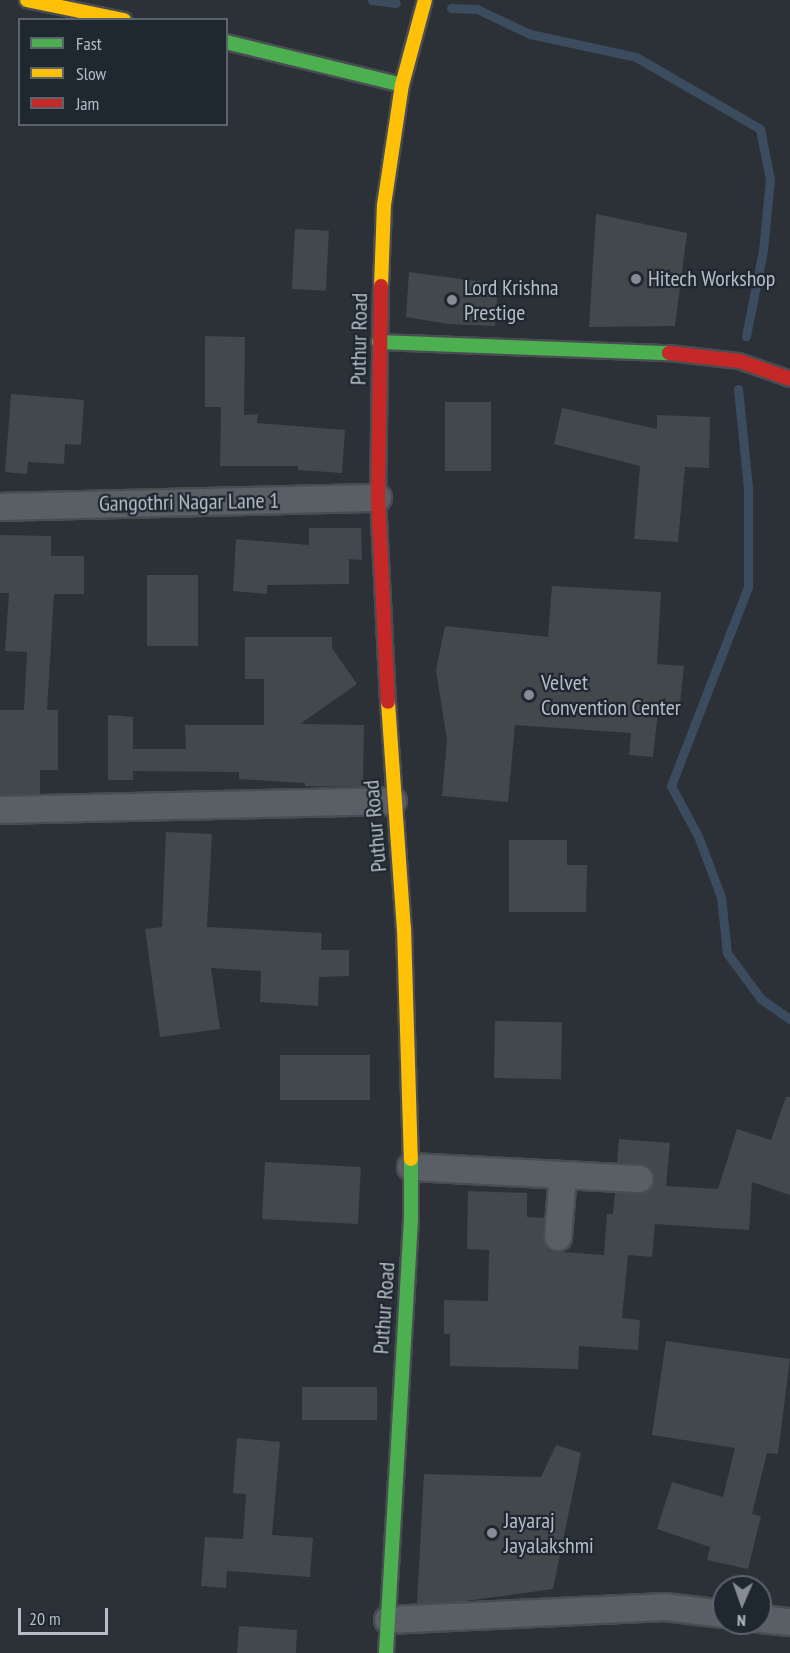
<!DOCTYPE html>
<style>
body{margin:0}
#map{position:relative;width:790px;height:1653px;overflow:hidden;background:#2b3137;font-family:"PT Sans Narrow",sans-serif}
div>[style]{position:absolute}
.stream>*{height:9px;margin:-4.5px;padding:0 4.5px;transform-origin:4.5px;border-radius:4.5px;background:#3b4c5f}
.building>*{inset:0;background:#43484d;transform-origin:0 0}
.roads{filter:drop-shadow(2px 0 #494d52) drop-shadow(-2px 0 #494d52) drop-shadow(0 2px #494d52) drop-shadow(0 -2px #494d52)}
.street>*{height:26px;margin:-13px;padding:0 13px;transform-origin:13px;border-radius:13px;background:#5a5e65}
.fast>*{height:14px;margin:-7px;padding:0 7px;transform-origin:7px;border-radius:7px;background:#4caf50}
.slow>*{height:14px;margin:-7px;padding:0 7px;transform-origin:7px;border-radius:7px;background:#ffc107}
.jam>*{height:14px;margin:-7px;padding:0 7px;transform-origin:7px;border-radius:7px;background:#c62828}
.dots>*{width:16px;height:16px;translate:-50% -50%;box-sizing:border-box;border:3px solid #1f2731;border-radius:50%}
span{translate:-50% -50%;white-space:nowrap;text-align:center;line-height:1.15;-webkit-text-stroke:4.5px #1f2731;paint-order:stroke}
.poi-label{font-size:22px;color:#b5bdc7}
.left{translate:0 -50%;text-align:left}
.street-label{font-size:22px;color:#b5bdc7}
.legend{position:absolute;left:18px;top:18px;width:210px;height:108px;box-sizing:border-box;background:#1f2731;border:2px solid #5b636d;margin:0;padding:8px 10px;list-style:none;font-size:18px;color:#b5bdc7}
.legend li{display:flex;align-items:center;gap:12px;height:30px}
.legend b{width:30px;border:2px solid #5b636d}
.north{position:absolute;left:712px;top:1575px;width:60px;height:60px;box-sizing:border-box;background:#1f2731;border:2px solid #5b636d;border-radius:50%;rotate:182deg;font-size:16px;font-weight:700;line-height:24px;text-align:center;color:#b5bdc7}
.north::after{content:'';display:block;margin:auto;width:21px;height:27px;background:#858c95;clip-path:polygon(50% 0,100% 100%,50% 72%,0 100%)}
.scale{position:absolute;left:18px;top:1608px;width:90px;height:27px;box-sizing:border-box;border:3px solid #b5bdc7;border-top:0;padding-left:8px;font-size:18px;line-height:21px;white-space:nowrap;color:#b5bdc7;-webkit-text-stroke:4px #1f2731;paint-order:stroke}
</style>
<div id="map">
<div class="stream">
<div style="left:372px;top:0;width:24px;rotate:7deg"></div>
<div style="left:451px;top:8px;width:26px;rotate:2deg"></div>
<div style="left:477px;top:9px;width:59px;rotate:25.3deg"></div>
<div style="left:530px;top:34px;width:108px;rotate:12.2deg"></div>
<div style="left:636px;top:57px;width:143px;rotate:30.1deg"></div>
<div style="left:760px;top:129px;width:51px;rotate:78.7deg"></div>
<div style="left:770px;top:179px;width:71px;rotate:95.6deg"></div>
<div style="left:763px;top:250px;width:88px;rotate:101.2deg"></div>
<div style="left:738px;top:389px;width:99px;rotate:84.2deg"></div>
<div style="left:748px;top:487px;width:100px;rotate:90deg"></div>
<div style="left:748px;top:587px;width:213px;rotate:111.2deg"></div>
<div style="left:671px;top:786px;width:57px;rotate:61.6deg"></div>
<div style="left:698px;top:836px;width:65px;rotate:69.3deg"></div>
<div style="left:721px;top:897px;width:56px;rotate:83.9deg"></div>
<div style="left:727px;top:953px;width:57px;rotate:53.5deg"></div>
<div style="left:761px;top:999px;width:35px;rotate:35deg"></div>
</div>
<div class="building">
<div style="clip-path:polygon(596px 214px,687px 233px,675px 326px,589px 327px)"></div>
<div style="left:295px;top:229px;width:34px;height:60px;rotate:3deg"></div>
<div style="clip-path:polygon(409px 272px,498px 284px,495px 326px,448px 324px,406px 317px)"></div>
<div style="clip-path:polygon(205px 336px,245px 337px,244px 415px,258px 414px,257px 423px,345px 430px,342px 473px,298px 470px,298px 466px,220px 466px,221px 407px,205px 407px)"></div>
<div style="clip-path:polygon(11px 394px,84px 400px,81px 445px,65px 444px,64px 464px,28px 462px,27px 474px,5px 472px)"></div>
<div style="left:445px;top:402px;width:46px;height:69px"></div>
<div style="clip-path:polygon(562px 408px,657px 429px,657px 415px,710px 417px,709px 468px,685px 467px,678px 542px,634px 539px,640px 466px,554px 444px)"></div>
<div style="clip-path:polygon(309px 528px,361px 528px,362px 560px,349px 559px,349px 584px,267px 585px,267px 594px,233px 591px,236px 539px,309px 545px)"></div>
<div style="clip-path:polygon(0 535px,51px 536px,51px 556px,84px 556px,84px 594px,54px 594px,47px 710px,58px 710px,58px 770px,40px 770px,40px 794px,0 795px,0 710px,24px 710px,27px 652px,5px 651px,9px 593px,0 593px)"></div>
<div style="left:147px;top:575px;width:51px;height:71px"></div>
<div style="clip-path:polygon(552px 586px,661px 592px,657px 664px,684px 666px,679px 712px,658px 710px,653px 757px,629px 755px,631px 733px,515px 725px,508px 802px,442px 796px,447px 740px,436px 670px,445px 626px,548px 637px)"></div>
<div style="clip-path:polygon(245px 637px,332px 637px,332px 648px,357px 684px,300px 724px,364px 725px,363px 787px,305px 786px,305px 783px,239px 779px,239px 772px,133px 771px,133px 780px,108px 780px,108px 715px,133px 717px,133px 749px,186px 749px,185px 725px,264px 725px,264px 679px,245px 679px)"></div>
<div style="clip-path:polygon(166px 832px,212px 834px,207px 927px,322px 933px,321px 950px,349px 950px,349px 976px,319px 977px,318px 1006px,260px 1002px,261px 971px,211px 968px,220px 1029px,160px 1037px,145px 929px,162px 927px)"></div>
<div style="clip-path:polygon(509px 840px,567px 840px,567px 865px,587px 865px,586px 912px,509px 912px)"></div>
<div style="left:495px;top:1021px;width:67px;height:57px;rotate:1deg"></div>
<div style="left:280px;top:1055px;width:90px;height:45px"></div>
<div style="clip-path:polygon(786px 1097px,790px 1097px,790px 1195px,752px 1182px,749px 1230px,655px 1224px,652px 1257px,628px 1255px,622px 1318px,640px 1320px,638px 1350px,579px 1346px,578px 1369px,450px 1366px,450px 1334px,444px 1334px,444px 1300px,488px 1301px,489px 1250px,467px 1249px,468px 1191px,527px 1193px,527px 1217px,545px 1218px,543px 1236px,548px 1251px,604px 1255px,607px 1214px,613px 1214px,615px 1193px,646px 1193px,655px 1180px,654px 1173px,648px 1166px,617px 1163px,619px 1139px,670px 1143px,666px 1186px,718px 1189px,737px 1129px,771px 1140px)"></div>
<div style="left:265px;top:1162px;width:96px;height:57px;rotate:3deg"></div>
<div style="clip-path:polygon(666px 1341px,790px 1359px,778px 1454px,767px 1453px,752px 1514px,761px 1516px,748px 1569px,707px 1560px,710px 1547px,657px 1529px,672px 1482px,723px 1497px,735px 1448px,652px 1435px)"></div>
<div style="left:302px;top:1387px;width:75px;height:33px"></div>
<div style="clip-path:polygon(237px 1438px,280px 1442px,272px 1535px,313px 1538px,310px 1577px,227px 1571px,226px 1588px,201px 1586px,205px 1537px,243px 1539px,246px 1494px,233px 1493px)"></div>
<div style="clip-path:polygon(556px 1445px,581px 1453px,553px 1589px,458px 1602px,417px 1604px,424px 1474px,541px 1477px)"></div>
<div style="clip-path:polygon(239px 1626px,297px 1630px,296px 1653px,237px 1653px)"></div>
</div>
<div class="roads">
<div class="street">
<div style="left:0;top:507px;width:378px;rotate:-1.4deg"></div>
<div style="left:0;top:810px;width:393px;rotate:-1.3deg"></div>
<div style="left:411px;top:1167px;width:229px;rotate:3deg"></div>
<div style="left:558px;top:1237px;width:62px;rotate:-85.4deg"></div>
<div style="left:760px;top:1619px;width:30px;rotate:6deg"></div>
<div style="left:388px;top:1620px;width:277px;rotate:-2.7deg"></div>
<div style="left:665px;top:1607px;width:59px;rotate:6.8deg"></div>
</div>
<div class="fast">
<div style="left:226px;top:42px;width:181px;rotate:13.7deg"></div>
<div style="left:379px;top:342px;width:290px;rotate:2.2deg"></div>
<div style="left:386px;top:1653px;width:435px;rotate:-86.7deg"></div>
<div style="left:411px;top:1219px;width:60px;rotate:-90deg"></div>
</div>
<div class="slow">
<div style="left:27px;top:0;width:99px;rotate:11.7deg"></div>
<div style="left:381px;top:286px;width:81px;rotate:-87.9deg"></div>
<div style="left:384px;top:205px;width:121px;rotate:-81.5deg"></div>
<div style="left:402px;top:85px;width:88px;rotate:-74.9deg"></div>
<div style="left:388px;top:702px;width:227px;rotate:86deg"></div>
<div style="left:404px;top:928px;width:231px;rotate:88.3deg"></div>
</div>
<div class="jam">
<div style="left:381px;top:286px;width:212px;rotate:90.8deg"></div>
<div style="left:378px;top:498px;width:204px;rotate:87.2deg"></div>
<div style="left:669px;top:353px;width:70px;rotate:6.5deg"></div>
<div style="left:739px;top:361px;width:54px;rotate:19.4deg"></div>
</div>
</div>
<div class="dots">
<div style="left:636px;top:279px;background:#858c95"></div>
<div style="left:452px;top:300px;background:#858c95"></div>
<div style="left:529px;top:695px;background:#858c95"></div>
<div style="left:492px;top:1533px;background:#858c95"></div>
</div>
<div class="poi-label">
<span class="left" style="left:648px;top:279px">Hitech Workshop</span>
<span class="left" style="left:464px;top:300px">Lord Krishna<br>Prestige</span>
<span class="left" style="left:541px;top:695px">Velvet<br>Convention Center</span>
<span class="left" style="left:504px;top:1533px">Jayaraj<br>Jayalakshmi</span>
</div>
<div class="street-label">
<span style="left:359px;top:339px;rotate:-89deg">Puthur Road</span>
<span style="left:189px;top:502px;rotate:-1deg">Gangothri Nagar Lane 1</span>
<span style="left:375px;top:826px;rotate:-95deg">Puthur Road</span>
<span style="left:384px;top:1308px;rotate:-86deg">Puthur Road</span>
</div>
<ul class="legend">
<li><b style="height:8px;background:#4caf50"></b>Fast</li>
<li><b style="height:8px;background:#ffc107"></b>Slow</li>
<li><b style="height:8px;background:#c62828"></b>Jam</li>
</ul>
<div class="north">N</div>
<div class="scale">20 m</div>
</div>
